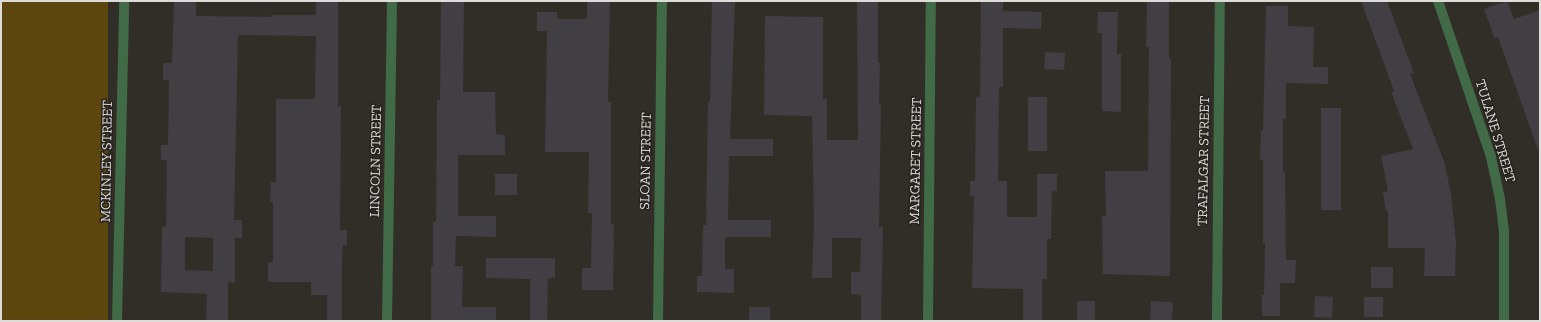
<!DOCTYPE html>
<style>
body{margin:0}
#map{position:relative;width:1541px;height:322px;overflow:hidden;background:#312e28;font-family:"Zilla Slab",serif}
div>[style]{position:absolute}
.green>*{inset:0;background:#5d450e;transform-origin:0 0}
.building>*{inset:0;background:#413e44;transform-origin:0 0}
.street>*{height:10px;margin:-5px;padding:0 5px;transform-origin:5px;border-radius:5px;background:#416b47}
span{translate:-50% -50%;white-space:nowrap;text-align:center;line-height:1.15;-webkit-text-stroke:3px #27241f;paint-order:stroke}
.street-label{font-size:14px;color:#dedcd9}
.frame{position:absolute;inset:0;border:2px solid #dedcd9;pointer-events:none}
</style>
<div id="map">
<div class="green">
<div style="left:1px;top:1px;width:107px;height:320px"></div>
</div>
<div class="building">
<div style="clip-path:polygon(evenodd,174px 1px,196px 1px,196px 16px,271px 17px,271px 15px,316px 15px,316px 1px,338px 1px,338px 106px,341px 106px,340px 230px,347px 230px,347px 245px,343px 245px,342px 260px,342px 321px,327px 321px,327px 295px,311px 295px,311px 282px,268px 282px,268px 262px,273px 262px,273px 202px,270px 202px,271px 182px,276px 182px,276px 99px,315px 99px,316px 36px,238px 35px,234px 220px,242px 220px,242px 238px,235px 238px,235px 283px,228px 282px,228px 321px,206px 321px,207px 294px,161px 292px,162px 227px,166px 227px,167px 160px,161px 160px,161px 145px,168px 145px,169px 80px,163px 80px,163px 63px,172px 63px,174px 1px,185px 237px,213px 238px,213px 271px,185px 270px,185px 237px)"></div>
<div style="clip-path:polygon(441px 1px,464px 1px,463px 92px,495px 92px,496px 134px,505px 135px,505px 155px,458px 155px,458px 216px,496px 216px,496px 237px,456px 236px,455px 266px,463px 266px,462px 307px,496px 307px,496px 321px,431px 321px,431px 266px,433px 266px,433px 222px,436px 222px,437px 100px,440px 100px)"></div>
<div style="clip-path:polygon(587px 1px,610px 1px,608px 102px,611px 102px,611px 224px,614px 224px,613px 290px,582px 290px,582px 268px,591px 268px,592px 213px,588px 213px,589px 152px,545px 152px,547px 31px,537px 31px,537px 12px,557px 12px,557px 19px,587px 19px)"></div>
<div style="clip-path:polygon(712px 1px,735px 1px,730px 139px,773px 139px,773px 156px,729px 156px,728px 220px,771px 220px,771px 237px,725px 237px,725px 269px,734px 269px,734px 293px,697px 292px,697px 276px,702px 276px,703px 225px,706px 225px,708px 102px,710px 103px)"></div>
<div style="clip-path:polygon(857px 1px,878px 1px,878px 63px,880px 63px,879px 104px,881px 104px,879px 227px,883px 227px,881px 321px,861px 321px,861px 295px,851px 294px,851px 272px,860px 272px,861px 238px,832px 238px,832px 278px,812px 278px,814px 221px,812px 116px,764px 115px,765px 16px,823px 17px,823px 99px,827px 99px,827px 140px,858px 140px)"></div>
<div style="clip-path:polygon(981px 1px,1003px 1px,1003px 11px,1042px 12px,1041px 29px,1003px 28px,1003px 87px,999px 87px,998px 181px,1007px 181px,1007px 217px,1037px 217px,1037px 174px,1057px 174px,1057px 191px,1052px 191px,1051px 239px,1047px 239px,1047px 279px,1042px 279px,1042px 321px,1023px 321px,1023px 289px,972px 288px,974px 196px,970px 196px,970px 181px,975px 181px,976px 97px,980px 97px)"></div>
<div style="clip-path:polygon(1147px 1px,1169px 1px,1169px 59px,1171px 59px,1170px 276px,1103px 274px,1102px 216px,1106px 216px,1105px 171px,1148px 171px,1149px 47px,1146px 47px)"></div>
<div style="clip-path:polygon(1361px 1px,1387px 1px,1414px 73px,1410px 74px,1445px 164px,1451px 195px,1456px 241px,1455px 276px,1424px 276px,1425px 248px,1388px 248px,1388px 211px,1386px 211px,1383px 192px,1388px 191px,1381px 156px,1413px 149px,1391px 92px,1394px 91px)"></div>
<div style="clip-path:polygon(1507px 1px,1514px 19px,1540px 10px,1540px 149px,1538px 150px,1498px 37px,1495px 39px,1484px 9px)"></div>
<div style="clip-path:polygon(1266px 6px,1288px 6px,1288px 26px,1314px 27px,1313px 67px,1328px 67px,1328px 84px,1286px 83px,1286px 119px,1283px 119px,1283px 172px,1285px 172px,1286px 260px,1296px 260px,1295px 283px,1280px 283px,1280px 316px,1262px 316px,1262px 295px,1264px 295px,1265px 243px,1263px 243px,1263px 160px,1260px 160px,1261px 130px,1263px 130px)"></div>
<div style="clip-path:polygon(1098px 12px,1118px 12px,1117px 54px,1121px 54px,1121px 112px,1102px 111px,1102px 33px,1097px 33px)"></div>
<div style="left:1045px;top:52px;width:20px;height:17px;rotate:3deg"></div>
<div style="left:1028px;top:97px;width:19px;height:54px"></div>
<div style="left:1321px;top:108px;width:20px;height:102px"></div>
<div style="left:495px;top:174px;width:22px;height:21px"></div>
<div style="clip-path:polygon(486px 258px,555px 258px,555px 278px,548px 278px,547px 321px,530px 321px,530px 279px,486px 278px)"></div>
<div style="left:1393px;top:267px;width:21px;height:22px;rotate:90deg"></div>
<div style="left:1315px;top:296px;width:18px;height:21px;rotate:3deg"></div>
<div style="left:1364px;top:297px;width:19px;height:20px"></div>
<div style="left:1077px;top:301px;width:18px;height:20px"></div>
<div style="left:1151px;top:301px;width:22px;height:20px;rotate:3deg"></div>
<div style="left:749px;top:307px;width:21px;height:14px"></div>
</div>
<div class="street">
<div style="left:1438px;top:1px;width:165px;rotate:71.2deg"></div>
<div style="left:1491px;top:157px;width:43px;rotate:77.9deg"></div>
<div style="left:1500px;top:199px;width:35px;rotate:83deg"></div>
<div style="left:1504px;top:234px;width:87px;rotate:90deg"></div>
<div style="left:117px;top:321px;width:320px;rotate:-88.7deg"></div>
<div style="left:387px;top:321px;width:320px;rotate:-89.1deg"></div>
<div style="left:658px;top:321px;width:320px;rotate:-89.3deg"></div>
<div style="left:928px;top:321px;width:320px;rotate:-89.5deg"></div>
<div style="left:1217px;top:321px;width:320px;rotate:-89.5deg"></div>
</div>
<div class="street-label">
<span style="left:1495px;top:131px;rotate:73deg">TULANE STREET</span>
<span style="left:107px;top:161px;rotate:-89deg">MCKINLEY STREET</span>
<span style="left:376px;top:161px;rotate:-89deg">LINCOLN STREET</span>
<span style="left:646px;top:161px;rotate:-89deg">SLOAN STREET</span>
<span style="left:916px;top:161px;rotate:-89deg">MARGARET STREET</span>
<span style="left:1204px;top:161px;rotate:-89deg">TRAFALGAR STREET</span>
</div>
<div class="frame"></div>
</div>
